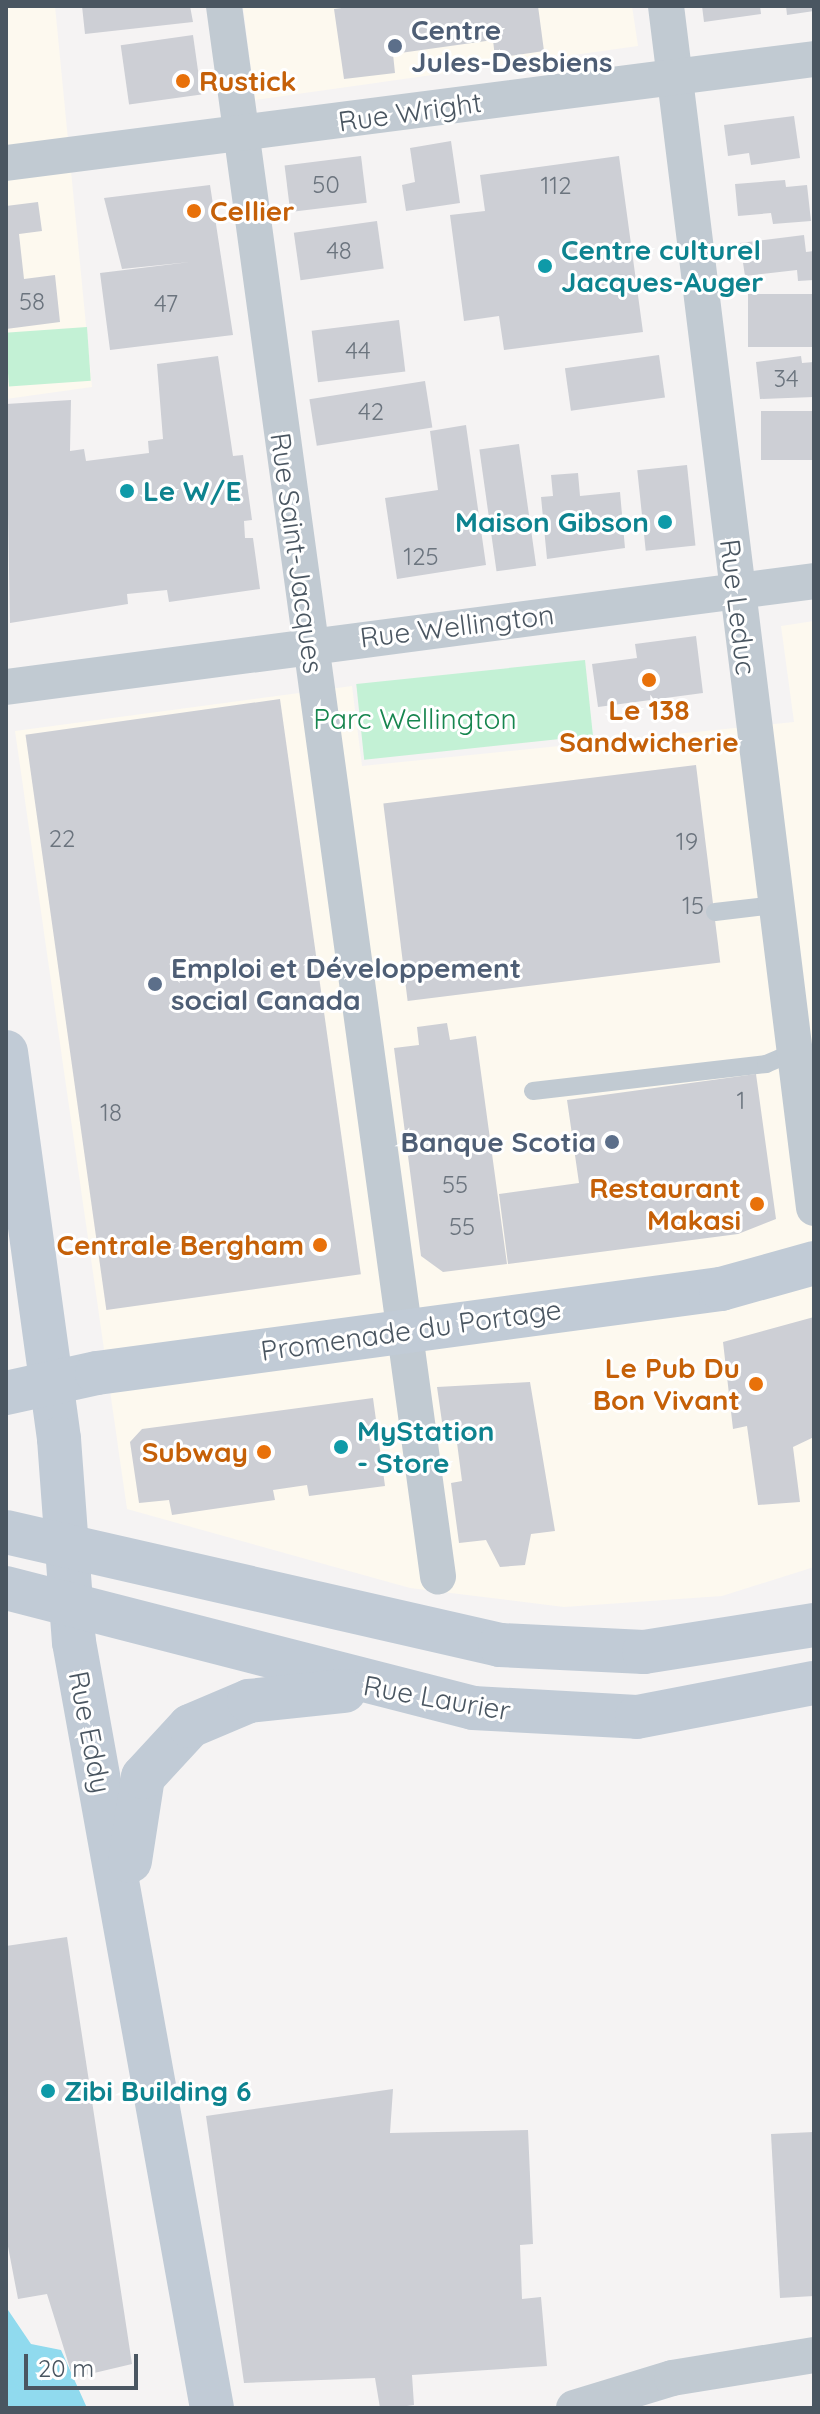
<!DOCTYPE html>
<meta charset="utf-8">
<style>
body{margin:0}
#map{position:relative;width:820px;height:2414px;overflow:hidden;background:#f5f3f3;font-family:Quicksand,sans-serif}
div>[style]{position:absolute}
.commercial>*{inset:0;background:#fdf9ef}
.green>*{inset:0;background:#c3f1d5;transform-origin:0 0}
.water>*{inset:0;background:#90daee}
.building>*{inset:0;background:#cdcfd5;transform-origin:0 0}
.lane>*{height:18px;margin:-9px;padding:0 9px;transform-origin:9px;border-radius:9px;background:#c1cad2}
.street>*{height:36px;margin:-18px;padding:0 18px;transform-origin:18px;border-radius:18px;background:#c1cad2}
.secondary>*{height:44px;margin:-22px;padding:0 22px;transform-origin:22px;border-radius:22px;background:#c1cbd6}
.dots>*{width:22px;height:22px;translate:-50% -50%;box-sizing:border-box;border:4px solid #fff;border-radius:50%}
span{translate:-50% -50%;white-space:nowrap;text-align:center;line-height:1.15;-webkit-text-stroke:6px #fff;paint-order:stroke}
.number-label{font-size:24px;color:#6b747e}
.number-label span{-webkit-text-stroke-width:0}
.service-label{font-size:28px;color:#4e5e75;font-weight:700}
.left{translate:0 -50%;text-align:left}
.right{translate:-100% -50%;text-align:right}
.food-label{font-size:28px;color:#c56008;font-weight:700}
.street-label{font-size:28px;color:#4a5661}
.culture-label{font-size:28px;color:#0d838f;font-weight:700}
.park-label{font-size:28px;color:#17864f}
.frame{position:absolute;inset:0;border:8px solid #4a5661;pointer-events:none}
.scale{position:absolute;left:24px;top:2354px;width:114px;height:36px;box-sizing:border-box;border:4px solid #4a5661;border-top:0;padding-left:10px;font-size:24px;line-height:28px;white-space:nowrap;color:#4a5661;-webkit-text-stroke:6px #fff;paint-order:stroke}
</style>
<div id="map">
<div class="commercial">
<div style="clip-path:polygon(6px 6px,55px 6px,92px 387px,6px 399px)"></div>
<div style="clip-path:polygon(243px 6px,632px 6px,638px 46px,255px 100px)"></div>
<div style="clip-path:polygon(814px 621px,814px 1567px,722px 1596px,564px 1607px,410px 1588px,127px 1509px,15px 731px,352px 686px,362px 766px,794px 722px,781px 626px)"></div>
</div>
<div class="green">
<div style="left:87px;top:327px;width:54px;height:82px;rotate:86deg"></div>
<div style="left:585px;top:660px;width:76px;height:230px;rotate:84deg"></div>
</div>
<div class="water">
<div style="clip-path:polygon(6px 2307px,31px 2344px,61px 2350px,87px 2408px,6px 2408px)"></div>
</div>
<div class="building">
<div style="clip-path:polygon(82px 6px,190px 6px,193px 22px,85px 34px)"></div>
<div style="clip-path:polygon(357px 6px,538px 6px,544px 51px,495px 58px,493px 40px,393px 54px,395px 73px,344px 79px,334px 9px)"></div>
<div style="clip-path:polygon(702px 6px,760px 6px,761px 14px,704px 22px)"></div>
<div style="clip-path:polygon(786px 6px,814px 6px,814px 11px,787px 15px)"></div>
<div style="left:193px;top:35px;width:60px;height:73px;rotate:82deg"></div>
<div style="clip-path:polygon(794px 116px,800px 158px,751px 165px,749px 153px,728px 156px,724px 125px)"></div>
<div style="clip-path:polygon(451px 141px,460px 203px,406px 211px,402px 185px,415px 182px,410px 148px)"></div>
<div style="left:361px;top:156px;width:47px;height:77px;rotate:83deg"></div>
<div style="clip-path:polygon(619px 156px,643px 332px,504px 350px,499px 316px,464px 321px,450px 215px,485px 211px,480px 175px)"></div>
<div style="clip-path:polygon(785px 180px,786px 187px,807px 185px,811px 221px,773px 224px,771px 213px,738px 216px,735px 184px)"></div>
<div style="clip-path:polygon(210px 185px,233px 335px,110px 350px,100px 273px,190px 262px,122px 269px,104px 198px)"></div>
<div style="clip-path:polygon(38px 202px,42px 231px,19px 234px,24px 279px,55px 275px,60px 322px,6px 329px,6px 206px)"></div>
<div style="left:377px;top:221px;width:48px;height:84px;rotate:82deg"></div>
<div style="clip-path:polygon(804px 235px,806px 252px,814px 251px,814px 280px,798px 281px,797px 270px,745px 276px,740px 243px)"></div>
<div style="left:814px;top:294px;width:53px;height:66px;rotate:90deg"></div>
<div style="left:399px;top:320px;width:52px;height:88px;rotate:83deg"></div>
<div style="left:659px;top:355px;width:43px;height:95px;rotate:82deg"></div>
<div style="clip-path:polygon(218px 356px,233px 456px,243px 455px,252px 520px,244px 521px,245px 538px,253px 538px,260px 589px,169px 602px,167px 590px,127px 594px,128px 604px,10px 623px,6px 404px,71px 400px,70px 451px,84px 449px,86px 461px,149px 453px,148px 441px,163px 439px,157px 364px)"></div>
<div style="clip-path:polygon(801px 356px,802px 363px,814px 362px,814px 397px,760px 399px,756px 362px)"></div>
<div style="left:425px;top:381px;width:47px;height:117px;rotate:81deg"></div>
<div style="left:814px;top:411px;width:49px;height:53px;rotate:90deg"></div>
<div style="clip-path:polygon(466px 425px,486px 565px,397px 579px,385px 498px,438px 490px,430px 431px)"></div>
<div style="left:519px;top:444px;width:123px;height:40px;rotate:82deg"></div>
<div style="left:687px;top:465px;width:81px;height:50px;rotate:84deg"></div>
<div style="clip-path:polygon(578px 473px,580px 496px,620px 492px,625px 548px,547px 559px,541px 497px,553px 496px,551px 475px)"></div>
<div style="clip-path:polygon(696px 636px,703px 693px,598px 707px,592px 664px,637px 658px,635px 644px)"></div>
<div style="left:280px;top:699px;width:581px;height:257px;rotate:82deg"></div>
<div style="left:696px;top:765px;width:199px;height:315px;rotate:83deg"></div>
<div style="clip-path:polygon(447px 1023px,450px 1040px,476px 1036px,507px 1264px,443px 1272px,421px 1256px,394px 1048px,419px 1045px,417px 1027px)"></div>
<div style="clip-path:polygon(756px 1074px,776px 1219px,738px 1234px,508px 1264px,499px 1194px,579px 1183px,567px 1100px)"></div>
<div style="clip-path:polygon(814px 1317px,814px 1437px,793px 1447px,800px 1502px,758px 1505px,747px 1426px,733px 1429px,723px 1342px)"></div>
<div style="clip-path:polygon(530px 1382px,555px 1531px,531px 1534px,525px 1565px,500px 1567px,486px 1540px,459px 1543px,451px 1483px,462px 1481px,454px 1420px,442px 1422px,437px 1387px)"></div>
<div style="clip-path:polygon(373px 1398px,385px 1486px,309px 1496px,307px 1485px,273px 1490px,275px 1500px,172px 1515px,169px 1500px,139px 1503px,130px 1442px,142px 1429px)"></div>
<div style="clip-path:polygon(67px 1937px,132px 2364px,73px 2378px,47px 2294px,18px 2299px,6px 2236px,6px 1946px)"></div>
<div style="clip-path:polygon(393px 2089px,390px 2133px,528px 2130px,533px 2244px,520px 2245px,522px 2299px,541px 2297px,547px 2366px,412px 2375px,414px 2405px,393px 2408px,380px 2408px,375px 2378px,244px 2383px,206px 2116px)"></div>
<div style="clip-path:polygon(814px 2132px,814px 2296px,780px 2298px,771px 2134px)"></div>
</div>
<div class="lane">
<div style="left:715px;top:912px;width:60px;rotate:-6.7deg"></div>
<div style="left:533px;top:1091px;width:235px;rotate:-6.6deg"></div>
<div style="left:766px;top:1064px;width:30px;rotate:-23deg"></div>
</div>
<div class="street">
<div style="left:224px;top:6px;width:1585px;rotate:82.24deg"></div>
<div style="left:666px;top:6px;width:1211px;rotate:82.98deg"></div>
<div style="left:6px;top:163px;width:815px;rotate:-7.33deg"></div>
<div style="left:6px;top:687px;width:815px;rotate:-7.47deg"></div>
<div style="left:574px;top:2408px;width:102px;rotate:-17deg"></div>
<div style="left:672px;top:2378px;width:144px;rotate:-9.2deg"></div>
</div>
<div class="secondary">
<div style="left:6px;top:1052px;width:391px;rotate:82.2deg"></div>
<div style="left:59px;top:1439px;width:204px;rotate:85.8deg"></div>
<div style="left:74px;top:1642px;width:778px;rotate:79.79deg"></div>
<div style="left:6px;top:1393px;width:93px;rotate:-12.4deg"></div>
<div style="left:97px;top:1373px;width:630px;rotate:-7.67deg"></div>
<div style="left:721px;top:1289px;width:97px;rotate:-15.6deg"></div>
<div style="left:6px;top:1532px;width:507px;rotate:12.88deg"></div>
<div style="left:500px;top:1645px;width:144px;rotate:2.8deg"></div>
<div style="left:644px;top:1652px;width:172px;rotate:-9deg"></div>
<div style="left:6px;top:1588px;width:482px;rotate:14.4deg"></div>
<div style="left:473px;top:1708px;width:164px;rotate:3.1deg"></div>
<div style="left:637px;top:1717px;width:180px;rotate:-10.9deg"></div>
<div style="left:130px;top:1861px;width:85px;rotate:-81.2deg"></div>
<div style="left:143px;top:1777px;width:69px;rotate:-47.3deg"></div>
<div style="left:190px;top:1726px;width:64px;rotate:-23deg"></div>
<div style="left:249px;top:1701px;width:96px;rotate:-6deg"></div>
</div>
<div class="dots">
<div style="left:395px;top:46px;background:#5c6f8a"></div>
<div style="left:183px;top:81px;background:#e8710a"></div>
<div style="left:194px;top:211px;background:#e8710a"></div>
<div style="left:545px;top:266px;background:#0f9aa8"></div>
<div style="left:127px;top:491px;background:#0f9aa8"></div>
<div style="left:665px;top:522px;background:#0f9aa8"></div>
<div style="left:649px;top:680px;background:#e8710a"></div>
<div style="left:155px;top:984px;background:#5c6f8a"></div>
<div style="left:612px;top:1142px;background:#5c6f8a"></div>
<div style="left:757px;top:1204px;background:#e8710a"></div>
<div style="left:320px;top:1245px;background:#e8710a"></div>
<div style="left:756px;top:1384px;background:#e8710a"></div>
<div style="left:341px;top:1447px;background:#0f9aa8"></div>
<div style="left:264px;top:1452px;background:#e8710a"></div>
<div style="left:48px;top:2091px;background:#0f9aa8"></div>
</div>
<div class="number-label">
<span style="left:326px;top:185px">50</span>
<span style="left:556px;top:186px">112</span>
<span style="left:339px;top:251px">48</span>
<span style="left:32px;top:302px">58</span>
<span style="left:166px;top:304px">47</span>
<span style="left:358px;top:351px">44</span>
<span style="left:786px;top:379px">34</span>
<span style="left:371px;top:412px">42</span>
<span style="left:421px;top:557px">125</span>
<span style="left:62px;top:839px">22</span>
<span style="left:687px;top:842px">19</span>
<span style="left:693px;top:906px">15</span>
<span style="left:741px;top:1101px">1</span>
<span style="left:111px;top:1113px">18</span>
<span style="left:455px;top:1185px">55</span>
<span style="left:462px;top:1227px">55</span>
</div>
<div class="service-label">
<span class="left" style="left:411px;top:46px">Centre<br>Jules-Desbiens</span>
<span class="left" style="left:171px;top:984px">Emploi et Développement<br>social Canada</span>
<span class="right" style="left:596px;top:1142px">Banque Scotia</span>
</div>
<div class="food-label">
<span class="left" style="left:199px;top:81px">Rustick</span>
<span class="left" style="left:210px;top:211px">Cellier</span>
<span style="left:649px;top:726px">Le 138<br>Sandwicherie</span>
<span class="right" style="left:741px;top:1204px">Restaurant<br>Makasi</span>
<span class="right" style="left:304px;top:1245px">Centrale Bergham</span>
<span class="right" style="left:740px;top:1384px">Le Pub Du<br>Bon Vivant</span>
<span class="right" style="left:248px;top:1452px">Subway</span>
</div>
<div class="street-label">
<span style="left:410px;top:112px;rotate:-8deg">Rue Wright</span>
<span style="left:297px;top:553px;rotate:82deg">Rue Saint-Jacques</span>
<span style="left:738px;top:607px;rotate:83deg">Rue Leduc</span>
<span style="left:457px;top:626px;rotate:-7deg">Rue Wellington</span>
<span style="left:411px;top:1330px;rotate:-8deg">Promenade du Portage</span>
<span style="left:437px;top:1698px;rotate:10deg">Rue Laurier</span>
<span style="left:90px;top:1732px;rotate:79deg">Rue Eddy</span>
</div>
<div class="culture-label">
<span class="left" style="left:561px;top:266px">Centre culturel<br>Jacques-Auger</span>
<span class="left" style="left:143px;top:491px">Le W/E</span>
<span class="right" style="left:649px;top:522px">Maison Gibson</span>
<span class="left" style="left:357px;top:1447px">MyStation<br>- Store</span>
<span class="left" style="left:64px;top:2091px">Zibi Building 6</span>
</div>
<div class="park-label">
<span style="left:415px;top:719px">Parc Wellington</span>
</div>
<div class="frame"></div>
<div class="scale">20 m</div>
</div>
